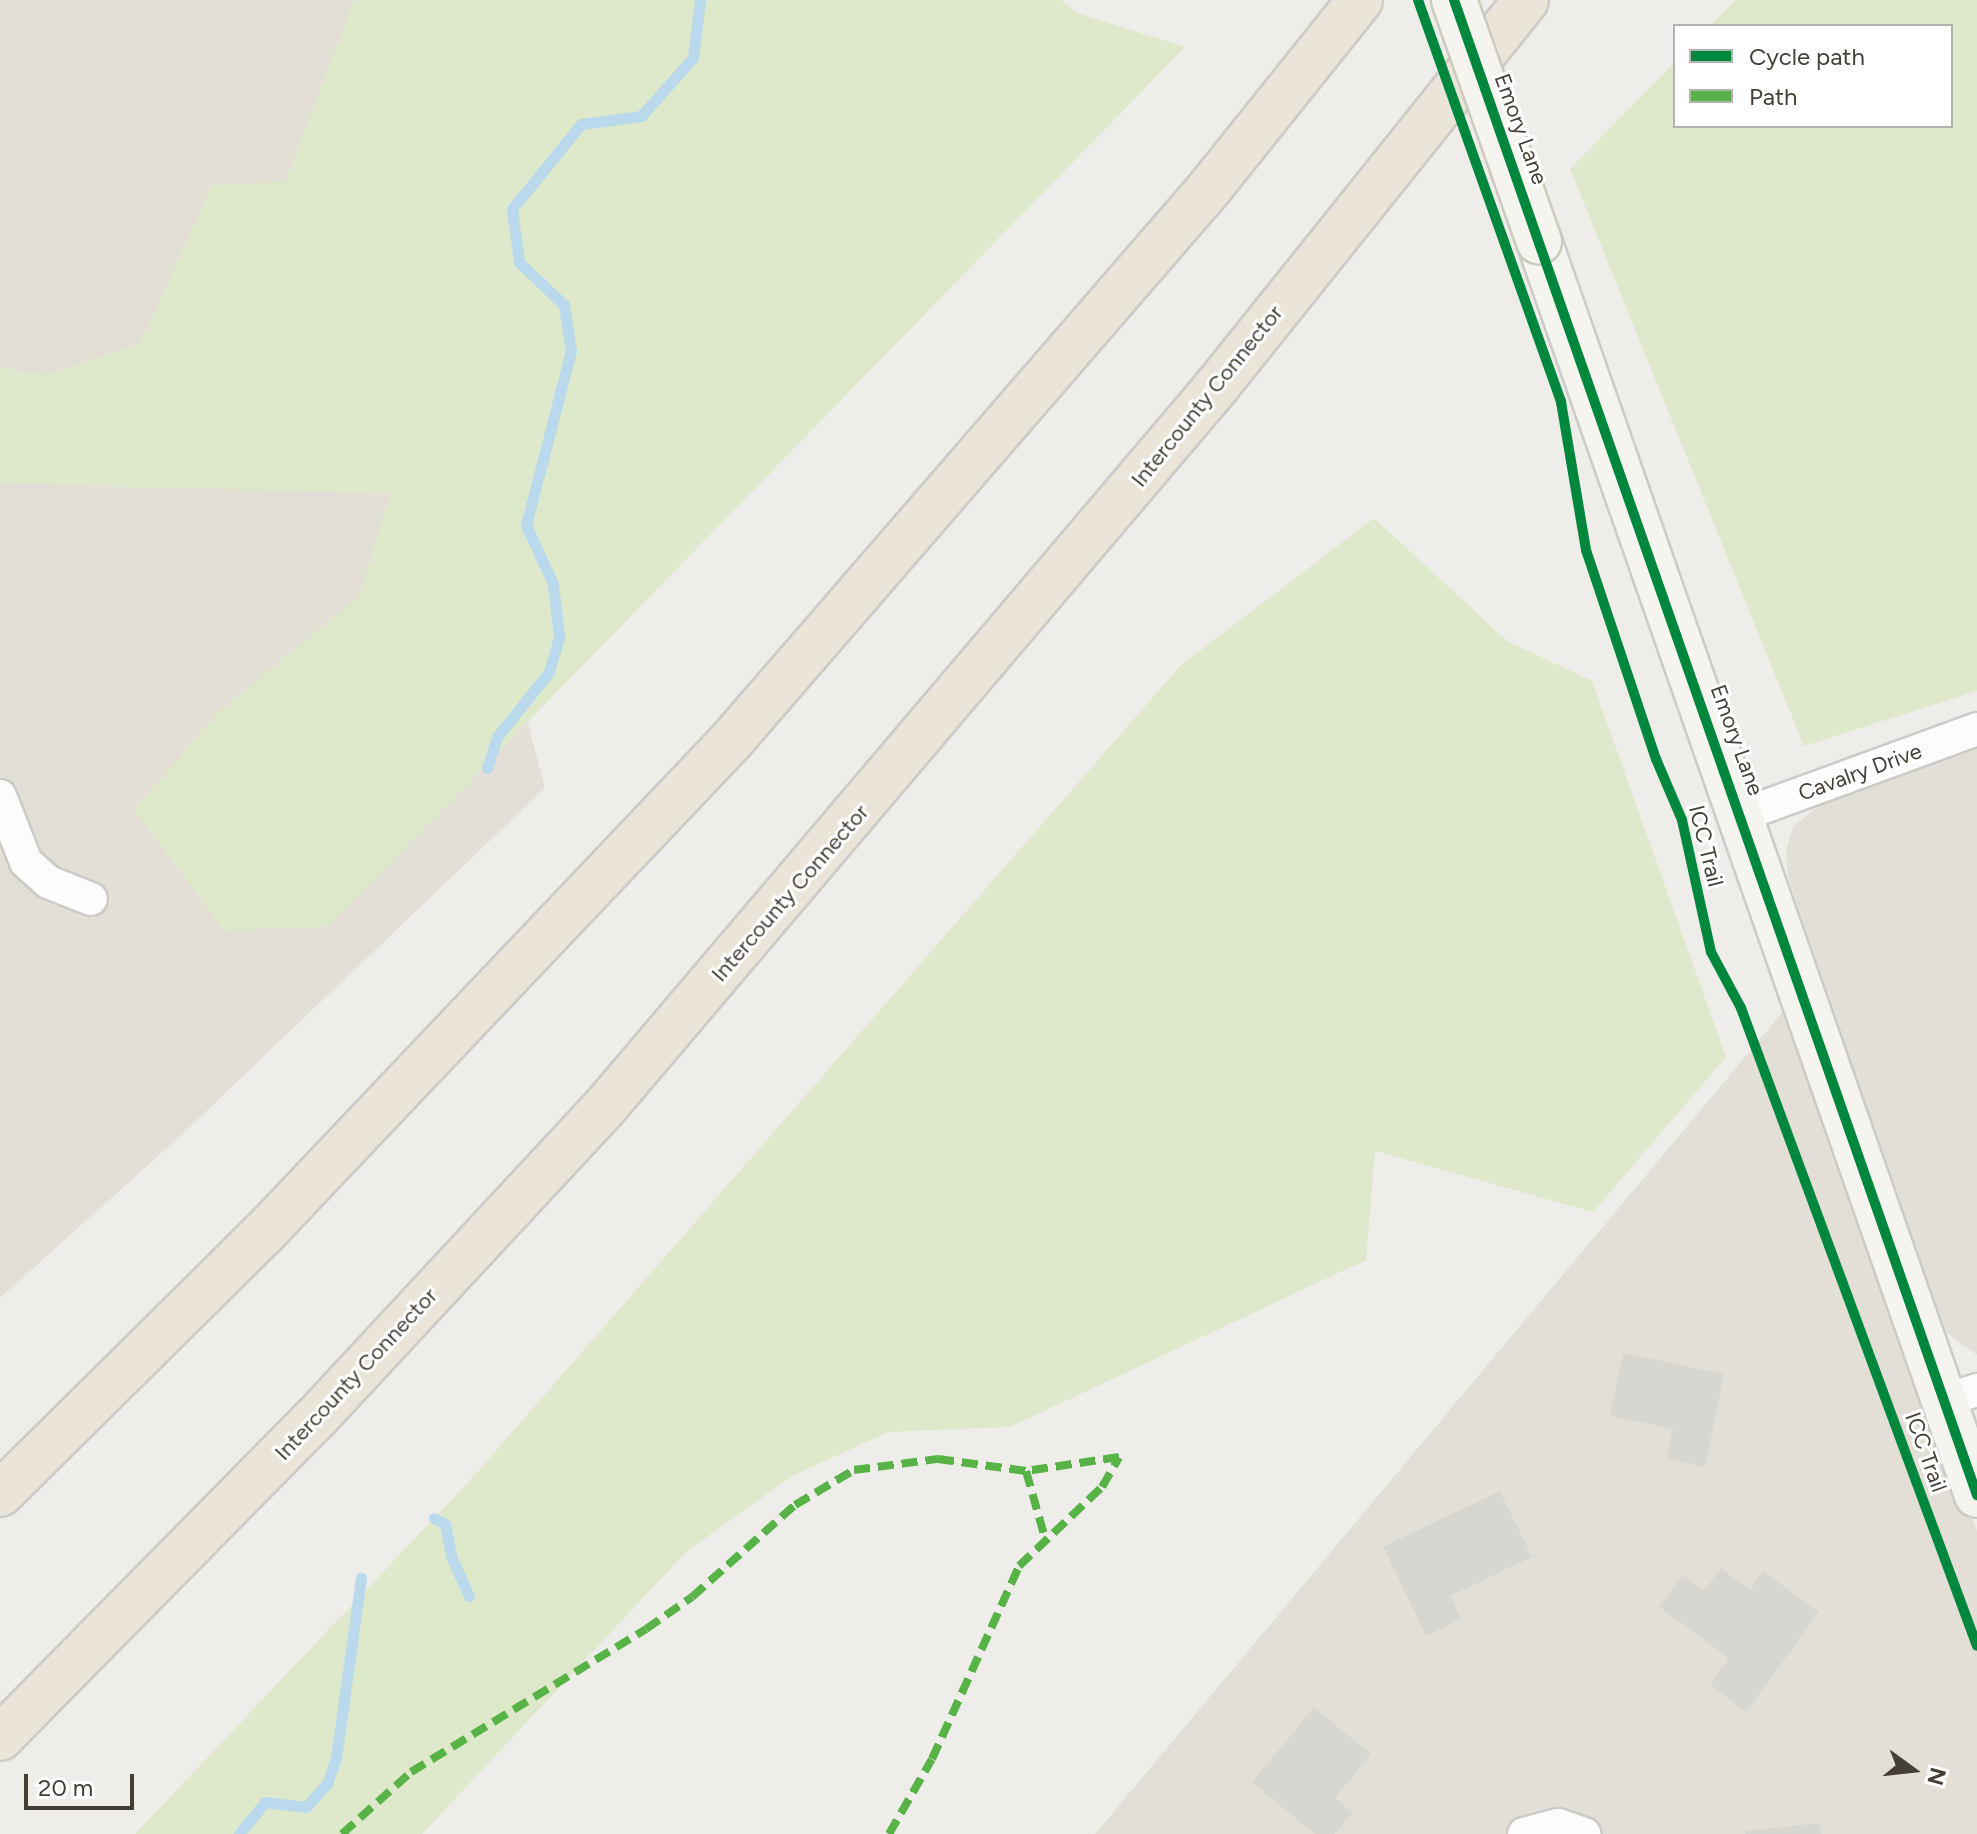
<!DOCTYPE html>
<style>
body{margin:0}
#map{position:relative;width:1977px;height:1834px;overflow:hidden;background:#efede9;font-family:Figtree,sans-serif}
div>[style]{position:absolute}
.residential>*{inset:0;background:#e3dfd6}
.green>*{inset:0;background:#dde9ca}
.stream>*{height:11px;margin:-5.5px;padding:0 5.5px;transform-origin:5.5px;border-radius:5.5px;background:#bad9ec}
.building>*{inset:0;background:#d8d6d1}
.roads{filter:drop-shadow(2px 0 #cdcbc7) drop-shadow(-2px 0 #cdcbc7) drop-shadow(0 2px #cdcbc7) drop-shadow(0 -2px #cdcbc7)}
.street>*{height:32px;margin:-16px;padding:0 16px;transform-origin:16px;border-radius:16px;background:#fdfcfc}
.secondary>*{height:44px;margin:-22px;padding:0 22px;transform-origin:22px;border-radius:22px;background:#f6f4ee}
.highway>*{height:44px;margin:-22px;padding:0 22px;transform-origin:22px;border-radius:22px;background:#eae4d9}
.bridges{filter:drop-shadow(2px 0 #cecac0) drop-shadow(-2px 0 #cecac0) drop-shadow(0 2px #cecac0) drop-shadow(0 -2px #cecac0)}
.secondary-bridge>*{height:44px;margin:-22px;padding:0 22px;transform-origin:22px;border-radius:22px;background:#f6f4ee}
.quiet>*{height:8px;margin-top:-4px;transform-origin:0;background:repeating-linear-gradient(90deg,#57b346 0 16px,transparent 0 24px)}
.cycleway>*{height:10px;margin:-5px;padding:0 5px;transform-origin:5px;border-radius:5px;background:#00873e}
span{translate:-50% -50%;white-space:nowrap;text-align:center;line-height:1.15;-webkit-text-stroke:6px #fff;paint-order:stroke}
.street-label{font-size:22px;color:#443e35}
.legend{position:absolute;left:1673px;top:24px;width:280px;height:104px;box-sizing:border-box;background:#fff;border:2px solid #b4b2ae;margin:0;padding:10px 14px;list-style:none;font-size:24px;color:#443e35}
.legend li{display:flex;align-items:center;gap:16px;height:40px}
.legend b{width:40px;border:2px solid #b4b2ae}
.north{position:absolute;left:1873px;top:1730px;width:80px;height:80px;-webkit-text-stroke:6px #fff;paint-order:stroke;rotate:105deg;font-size:22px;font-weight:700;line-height:32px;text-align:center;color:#443e35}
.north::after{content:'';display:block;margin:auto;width:28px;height:36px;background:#443e35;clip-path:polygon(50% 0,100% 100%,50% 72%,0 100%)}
.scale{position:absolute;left:24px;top:1774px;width:110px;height:36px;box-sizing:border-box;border:4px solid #443e35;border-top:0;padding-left:10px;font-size:24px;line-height:28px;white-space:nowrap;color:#443e35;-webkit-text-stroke:6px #fff;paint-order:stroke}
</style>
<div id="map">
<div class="residential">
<div style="clip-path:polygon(0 0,565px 0,481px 544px,545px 788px,177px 1139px,0 1298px)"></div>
<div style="clip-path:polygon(1977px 729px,1977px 1355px,1947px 1333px,1932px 1305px,1788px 877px,1786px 850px,1793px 827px,1813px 810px)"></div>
<div style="clip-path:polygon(1791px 1002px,1977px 1531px,1977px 1834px,1095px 1834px)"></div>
</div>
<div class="green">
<div style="clip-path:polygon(354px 0,1061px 0,1077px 13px,1185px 47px,329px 926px,224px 931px,134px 810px,217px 713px,359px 596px,390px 494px,0 483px,0 368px,47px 375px,140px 343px,211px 186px,285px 181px)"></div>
<div style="clip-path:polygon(1736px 0,1977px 0,1977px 691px,1804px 746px,1570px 169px,1675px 62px,1675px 126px,1951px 126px,1951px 26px,1710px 26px)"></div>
<div style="clip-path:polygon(1374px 518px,1507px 641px,1592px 681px,1726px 1057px,1593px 1212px,1375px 1151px,1366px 1260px,1010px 1427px,888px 1432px,792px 1476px,686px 1552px,422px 1834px,135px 1834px,473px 1477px,1180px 666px)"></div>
</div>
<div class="stream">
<div style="left:487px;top:768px;width:33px;rotate:-72deg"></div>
<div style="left:497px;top:737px;width:83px;rotate:-51.3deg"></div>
<div style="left:549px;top:672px;width:37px;rotate:-74deg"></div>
<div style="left:559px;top:636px;width:52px;rotate:-96.6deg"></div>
<div style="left:553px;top:584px;width:65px;rotate:-114.6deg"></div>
<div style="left:526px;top:525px;width:180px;rotate:-75.5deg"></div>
<div style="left:571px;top:351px;width:47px;rotate:-98.7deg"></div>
<div style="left:564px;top:305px;width:62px;rotate:-136.3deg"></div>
<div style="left:519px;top:262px;width:53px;rotate:-97.5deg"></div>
<div style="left:512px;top:209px;width:109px;rotate:-50.9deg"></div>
<div style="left:581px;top:124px;width:61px;rotate:-7.6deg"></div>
<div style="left:641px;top:116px;width:78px;rotate:-48.1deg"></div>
<div style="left:693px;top:58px;width:58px;rotate:-83.1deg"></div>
<div style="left:434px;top:1518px;width:13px;rotate:29deg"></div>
<div style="left:445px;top:1524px;width:33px;rotate:79deg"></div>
<div style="left:451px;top:1556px;width:44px;rotate:65.8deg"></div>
<div style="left:239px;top:1834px;width:41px;rotate:-50.9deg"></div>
<div style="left:265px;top:1802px;width:41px;rotate:7deg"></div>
<div style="left:306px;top:1807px;width:31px;rotate:-48deg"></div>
<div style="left:327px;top:1784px;width:28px;rotate:-71deg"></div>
<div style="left:336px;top:1758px;width:182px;rotate:-82.1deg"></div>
</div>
<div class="building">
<div style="clip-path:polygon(1623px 1353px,1724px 1374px,1705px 1467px,1666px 1458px,1673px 1429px,1610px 1416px)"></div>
<div style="clip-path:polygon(1500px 1491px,1532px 1557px,1450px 1596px,1461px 1619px,1426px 1636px,1383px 1547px)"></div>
<div style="clip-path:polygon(1721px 1568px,1750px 1590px,1763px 1571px,1819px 1612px,1746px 1712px,1710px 1685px,1729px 1658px,1659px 1607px,1682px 1575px,1704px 1591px)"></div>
<div style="clip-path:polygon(1314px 1707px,1371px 1754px,1335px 1798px,1352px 1813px,1334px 1834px,1315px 1834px,1252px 1782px)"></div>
<div style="clip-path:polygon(1820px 1823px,1821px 1834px,1745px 1834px,1745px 1831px)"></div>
</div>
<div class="roads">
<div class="street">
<div style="left:0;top:796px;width:71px;rotate:68.5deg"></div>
<div style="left:26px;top:862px;width:30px;rotate:42deg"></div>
<div style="left:48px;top:882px;width:46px;rotate:21.6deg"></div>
<div style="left:1742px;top:815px;width:250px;rotate:-20.1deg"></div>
<div style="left:1943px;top:1401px;width:36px;rotate:-18deg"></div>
<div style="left:1524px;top:1834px;width:35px;rotate:-15deg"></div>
<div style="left:1558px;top:1825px;width:28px;rotate:19deg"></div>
</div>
<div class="secondary">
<div style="left:1539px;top:241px;width:1328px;rotate:70.75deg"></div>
</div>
<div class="highway">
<div style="left:0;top:1494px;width:368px;rotate:-44.7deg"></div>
<div style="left:262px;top:1235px;width:681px;rotate:-46.49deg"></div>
<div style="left:731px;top:741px;width:729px;rotate:-49.12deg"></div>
<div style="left:1208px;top:190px;width:243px;rotate:-51.3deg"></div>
<div style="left:0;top:1738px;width:448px;rotate:-45.4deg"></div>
<div style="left:315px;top:1419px;width:426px;rotate:-47.1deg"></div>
<div style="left:605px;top:1107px;width:946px;rotate:-49.67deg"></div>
<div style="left:1217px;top:386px;width:494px;rotate:-51.3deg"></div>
</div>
</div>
<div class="bridges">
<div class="secondary-bridge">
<div style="left:1454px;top:0;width:256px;rotate:70.6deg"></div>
</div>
</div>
<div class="quiet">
<div style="left:342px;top:1834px;width:93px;rotate:-41.9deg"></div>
<div style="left:411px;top:1772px;width:275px;rotate:-31.3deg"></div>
<div style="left:646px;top:1629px;width:56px;rotate:-34.8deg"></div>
<div style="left:692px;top:1597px;width:138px;rotate:-41.8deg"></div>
<div style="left:795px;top:1505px;width:69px;rotate:-30.7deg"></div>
<div style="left:854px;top:1470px;width:85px;rotate:-7.5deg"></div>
<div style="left:938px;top:1459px;width:89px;rotate:7.8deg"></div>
<div style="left:1026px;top:1471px;width:70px;rotate:74.2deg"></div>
<div style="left:889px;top:1834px;width:86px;rotate:-60.2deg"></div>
<div style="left:932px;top:1759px;width:212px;rotate:-65.7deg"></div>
<div style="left:1019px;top:1566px;width:115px;rotate:-43.6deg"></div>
<div style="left:1102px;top:1487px;width:34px;rotate:-60deg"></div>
<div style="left:1119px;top:1457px;width:94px;rotate:171.4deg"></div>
</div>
<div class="cycleway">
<div style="left:1418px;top:0;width:427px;rotate:70.4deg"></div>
<div style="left:1561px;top:402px;width:150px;rotate:80.4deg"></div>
<div style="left:1586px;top:550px;width:220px;rotate:71.5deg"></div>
<div style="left:1656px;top:759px;width:66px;rotate:66.9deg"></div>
<div style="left:1682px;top:820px;width:135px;rotate:77.6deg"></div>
<div style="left:1711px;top:952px;width:64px;rotate:61.8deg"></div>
<div style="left:1741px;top:1008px;width:680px;rotate:69.7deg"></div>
<div style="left:1454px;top:0;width:1584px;rotate:70.72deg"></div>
</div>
<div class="street-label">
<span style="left:1521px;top:129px;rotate:70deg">Emory Lane</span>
<span style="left:1207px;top:396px;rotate:-51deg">Intercounty Connector</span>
<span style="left:1737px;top:740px;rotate:70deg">Emory Lane</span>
<span style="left:1860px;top:772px;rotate:-20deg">Cavalry Drive</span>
<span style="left:1706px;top:846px;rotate:76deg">ICC Trail</span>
<span style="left:790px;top:893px;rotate:-49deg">Intercounty Connector</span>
<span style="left:356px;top:1374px;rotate:-47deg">Intercounty Connector</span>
<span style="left:1926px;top:1452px;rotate:70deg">ICC Trail</span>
</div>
<ul class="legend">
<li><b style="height:10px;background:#00873e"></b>Cycle path</li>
<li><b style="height:10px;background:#57b346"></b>Path</li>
</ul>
<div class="north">N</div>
<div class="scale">20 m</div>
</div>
